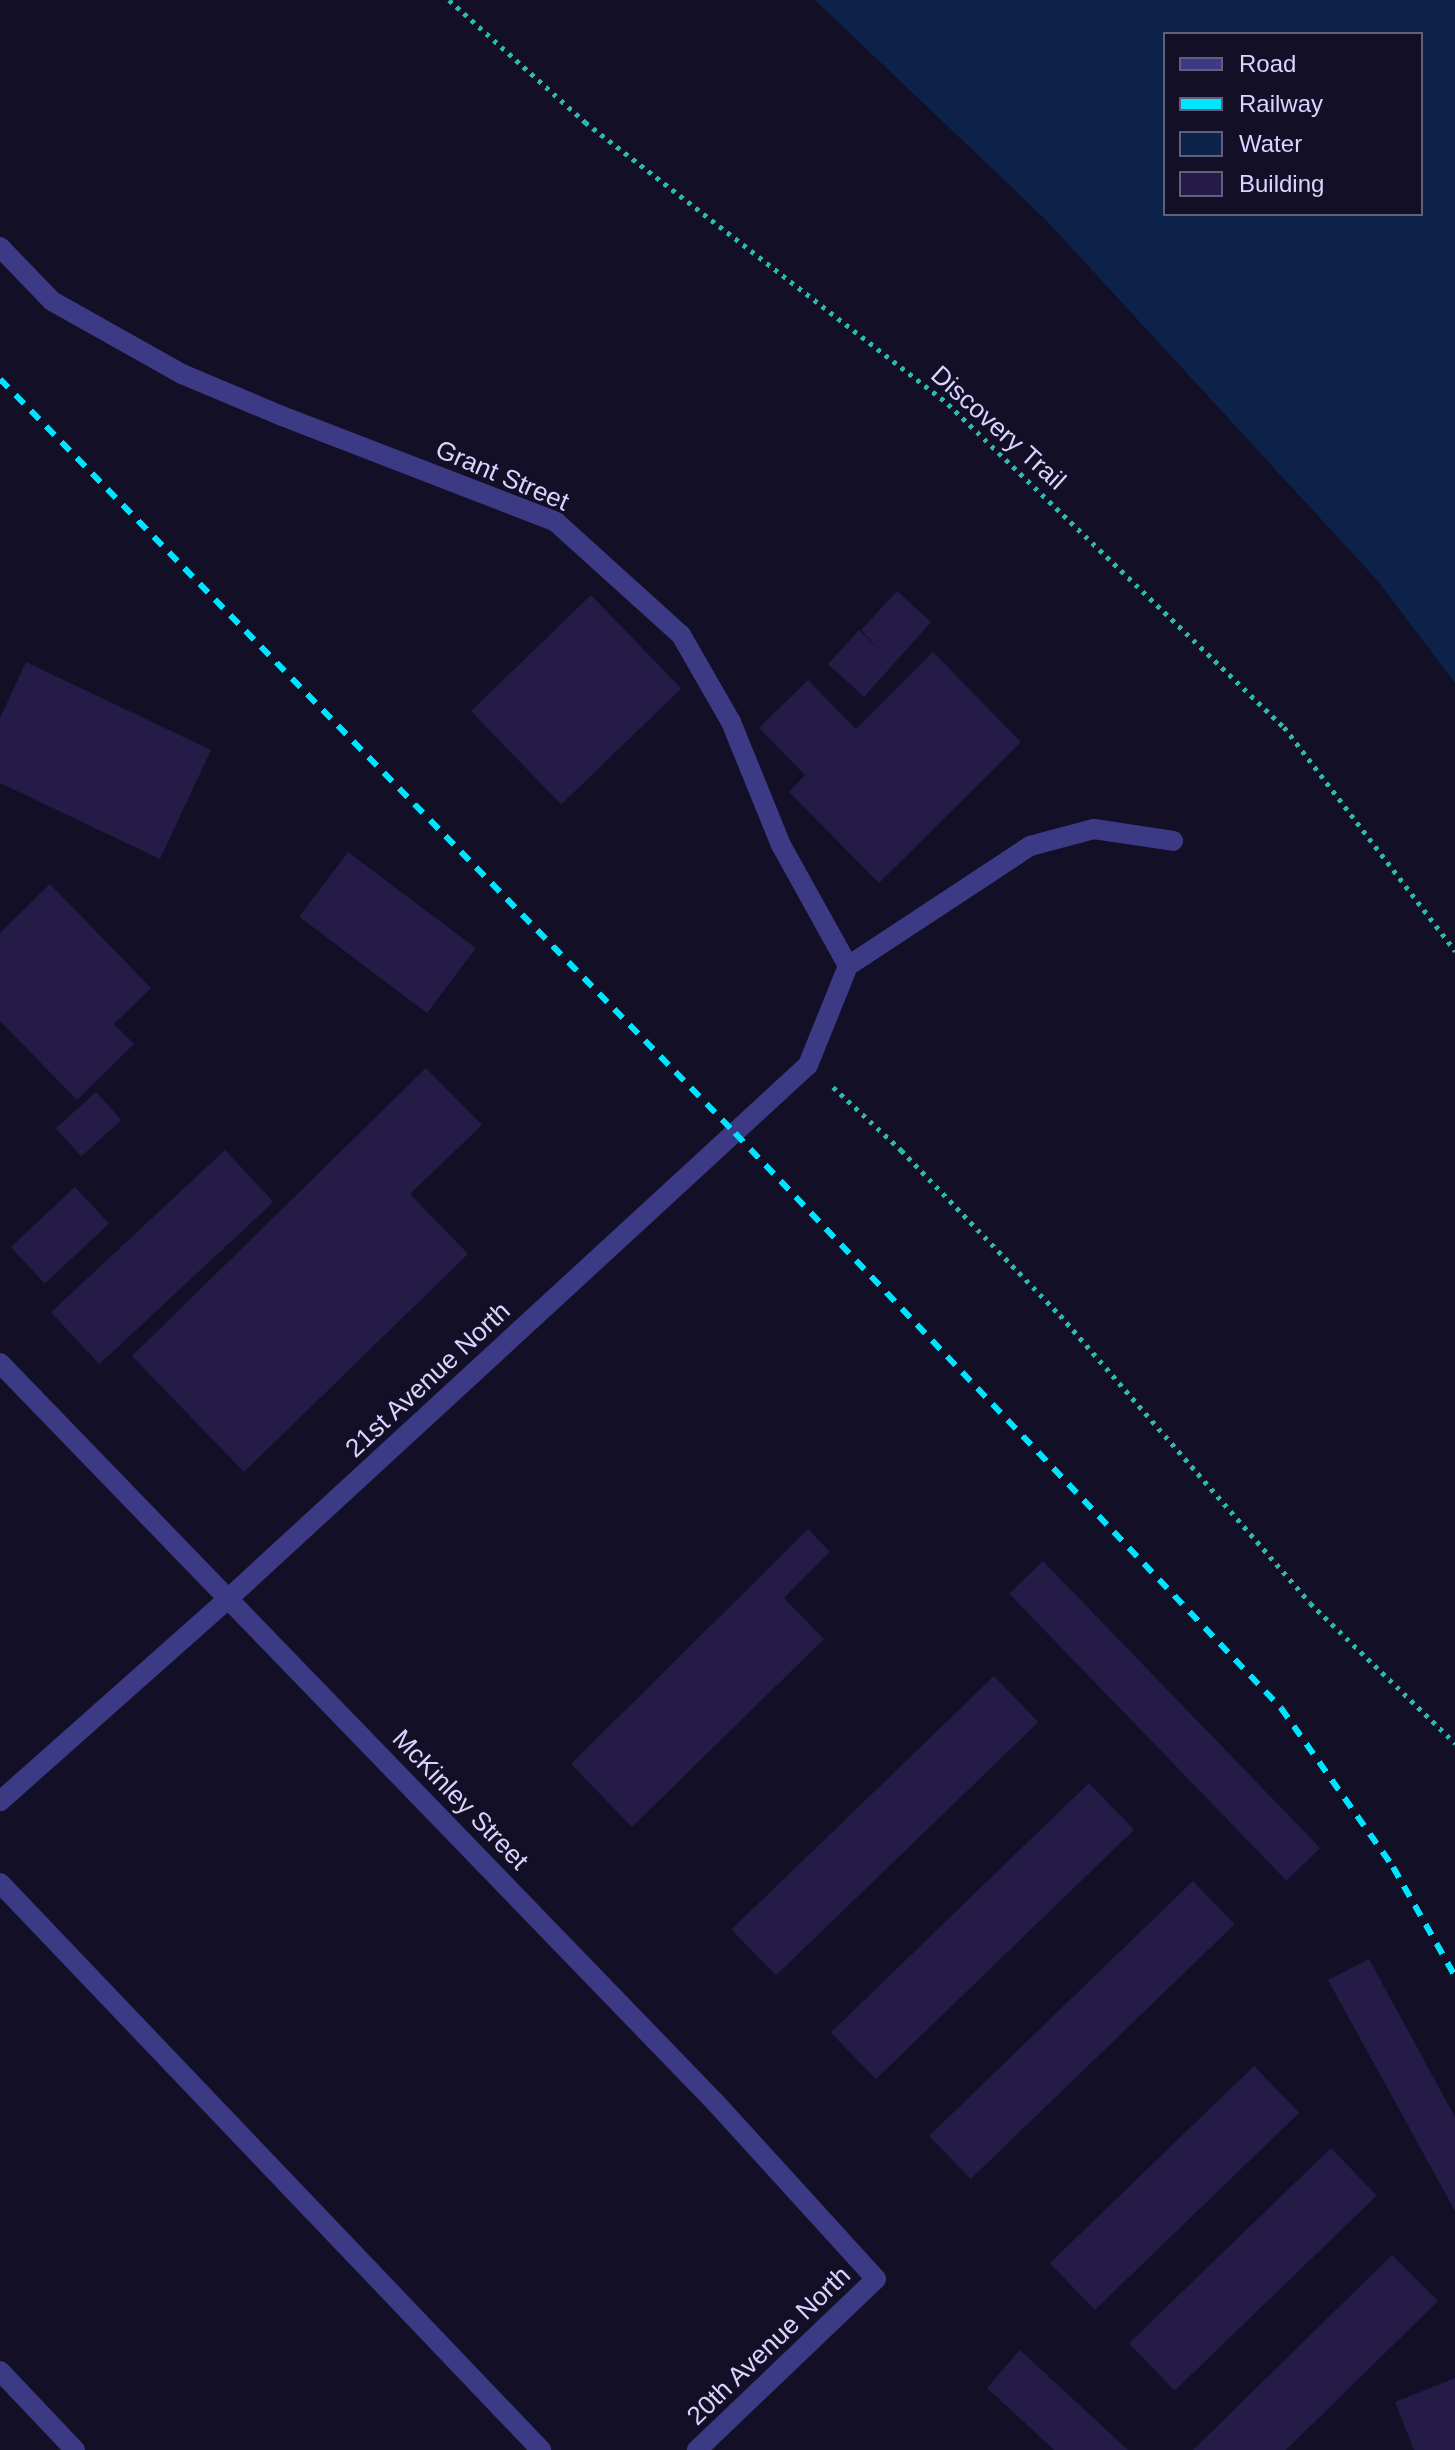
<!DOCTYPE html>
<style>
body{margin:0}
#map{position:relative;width:1455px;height:2450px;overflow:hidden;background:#130f26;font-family:Arial,sans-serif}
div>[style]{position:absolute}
.water>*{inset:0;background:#0c2248}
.building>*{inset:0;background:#241b47;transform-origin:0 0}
.path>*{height:5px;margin-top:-2.5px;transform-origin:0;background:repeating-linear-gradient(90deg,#2fb8b0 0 4px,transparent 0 10px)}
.lane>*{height:20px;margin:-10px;padding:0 10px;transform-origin:10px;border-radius:10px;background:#3d3a85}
.street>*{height:20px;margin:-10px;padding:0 10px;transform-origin:10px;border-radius:10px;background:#3d3a85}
.rail>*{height:6px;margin-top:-3px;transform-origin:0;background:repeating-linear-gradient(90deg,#00e5ff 0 12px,transparent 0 22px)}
span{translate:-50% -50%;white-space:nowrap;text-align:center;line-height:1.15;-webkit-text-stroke:6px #130f26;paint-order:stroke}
.street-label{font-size:26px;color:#d9d4ff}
.legend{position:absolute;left:1163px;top:32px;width:260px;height:184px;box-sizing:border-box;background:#130f26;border:2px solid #625e7d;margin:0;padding:10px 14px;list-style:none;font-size:24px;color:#d9d4ff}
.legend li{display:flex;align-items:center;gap:16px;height:40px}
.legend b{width:40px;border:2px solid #625e7d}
</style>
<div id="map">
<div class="water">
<div style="clip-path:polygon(evenodd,815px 0,1455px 0,1455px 683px,1377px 580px,1046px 220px,815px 0,1165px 34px,1421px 34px,1421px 214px,1165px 214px,1165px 34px)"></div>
</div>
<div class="building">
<div style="clip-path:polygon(897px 591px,931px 622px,864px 697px,828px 664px,859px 630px,879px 649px,861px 630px)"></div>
<div style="left:591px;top:595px;width:130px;height:167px;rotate:46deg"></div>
<div style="clip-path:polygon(933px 652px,1021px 742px,879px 883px,789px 792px,805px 775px,759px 728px,808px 680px,856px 729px)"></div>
<div style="clip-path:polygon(26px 662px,211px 750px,160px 859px,0 783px,0 718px)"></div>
<div style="left:348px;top:852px;width:160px;height:81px;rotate:37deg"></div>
<div style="clip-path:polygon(50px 884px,151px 988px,114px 1024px,134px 1044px,77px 1100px,0 1021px,0 933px)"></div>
<div style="clip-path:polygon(426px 1068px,482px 1125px,410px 1194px,468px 1254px,244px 1472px,132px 1356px)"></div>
<div style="left:96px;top:1092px;width:38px;height:54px;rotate:48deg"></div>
<div style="left:225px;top:1150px;width:71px;height:238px;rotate:47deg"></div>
<div style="left:75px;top:1187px;width:50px;height:88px;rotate:47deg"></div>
<div style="clip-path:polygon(808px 1529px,830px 1552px,784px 1598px,824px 1639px,632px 1827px,571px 1764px)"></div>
<div style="left:1043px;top:1561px;width:399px;height:47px;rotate:46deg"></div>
<div style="left:994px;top:1676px;width:64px;height:365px;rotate:46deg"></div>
<div style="left:1089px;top:1783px;width:65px;height:359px;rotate:46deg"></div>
<div style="left:1193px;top:1881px;width:60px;height:367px;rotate:46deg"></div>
<div style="clip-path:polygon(1369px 1959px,1455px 2117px,1455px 2211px,1328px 1980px)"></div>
<div style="left:1254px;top:2066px;width:65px;height:284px;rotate:46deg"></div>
<div style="left:1331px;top:2148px;width:66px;height:281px;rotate:46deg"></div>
<div style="clip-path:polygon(1392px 2255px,1438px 2301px,1286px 2450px,1193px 2450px)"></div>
<div style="clip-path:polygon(1020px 2350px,1128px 2450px,1054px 2450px,987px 2388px)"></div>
<div style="clip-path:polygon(1455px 2378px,1455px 2450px,1414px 2450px,1395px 2402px)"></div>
</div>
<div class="path">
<div style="left:449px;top:0;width:183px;rotate:41.9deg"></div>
<div style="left:585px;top:122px;width:460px;rotate:37.8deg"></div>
<div style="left:948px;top:404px;width:466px;rotate:43.9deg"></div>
<div style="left:1284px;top:727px;width:282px;rotate:52.6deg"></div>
<div style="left:833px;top:1087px;width:93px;rotate:42.8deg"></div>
<div style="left:901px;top:1150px;width:229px;rotate:46.1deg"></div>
<div style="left:1060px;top:1315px;width:381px;rotate:49deg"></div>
<div style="left:1310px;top:1603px;width:202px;rotate:44deg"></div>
</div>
<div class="lane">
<div style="left:848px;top:966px;width:218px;rotate:-33.4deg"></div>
<div style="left:1030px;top:846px;width:66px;rotate:-14.9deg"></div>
<div style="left:1094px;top:829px;width:80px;rotate:8.6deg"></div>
<div style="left:0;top:1883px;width:784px;rotate:46.34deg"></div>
</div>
<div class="street">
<div style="left:0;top:247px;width:75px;rotate:46.1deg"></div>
<div style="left:52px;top:301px;width:149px;rotate:29.3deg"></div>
<div style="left:182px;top:374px;width:108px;rotate:22.8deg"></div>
<div style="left:282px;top:416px;width:294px;rotate:21.1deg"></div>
<div style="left:556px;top:522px;width:169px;rotate:42.1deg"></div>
<div style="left:681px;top:635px;width:100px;rotate:60.1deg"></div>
<div style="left:731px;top:722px;width:133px;rotate:67.9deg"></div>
<div style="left:781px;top:845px;width:138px;rotate:61deg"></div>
<div style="left:848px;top:966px;width:107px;rotate:112deg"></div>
<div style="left:808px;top:1065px;width:787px;rotate:137.37deg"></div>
<div style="left:229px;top:1598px;width:306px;rotate:138.4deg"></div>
<div style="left:0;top:1363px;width:1028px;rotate:45.95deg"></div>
<div style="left:715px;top:2102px;width:239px;rotate:47.7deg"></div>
<div style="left:876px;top:2279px;width:248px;rotate:136.3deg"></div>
<div style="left:0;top:2371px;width:109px;rotate:46.5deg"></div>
</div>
<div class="rail">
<div style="left:0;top:379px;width:1053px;rotate:45.73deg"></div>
<div style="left:735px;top:1133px;width:793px;rotate:46.48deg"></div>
<div style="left:1281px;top:1708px;width:194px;rotate:54.8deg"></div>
<div style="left:1393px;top:1867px;width:125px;rotate:60.4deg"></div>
</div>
<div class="street-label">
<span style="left:998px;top:428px;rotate:42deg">Discovery Trail</span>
<span style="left:502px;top:476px;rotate:23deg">Grant Street</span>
<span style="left:428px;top:1380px;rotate:-43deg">21st Avenue North</span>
<span style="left:460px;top:1800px;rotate:46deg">McKinley Street</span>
<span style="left:769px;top:2346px;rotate:-44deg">20th Avenue North</span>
</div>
<ul class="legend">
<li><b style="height:10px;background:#3d3a85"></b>Road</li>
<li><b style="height:10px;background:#00e5ff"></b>Railway</li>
<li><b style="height:22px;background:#0c2248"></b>Water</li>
<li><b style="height:22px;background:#241b47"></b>Building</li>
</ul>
</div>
